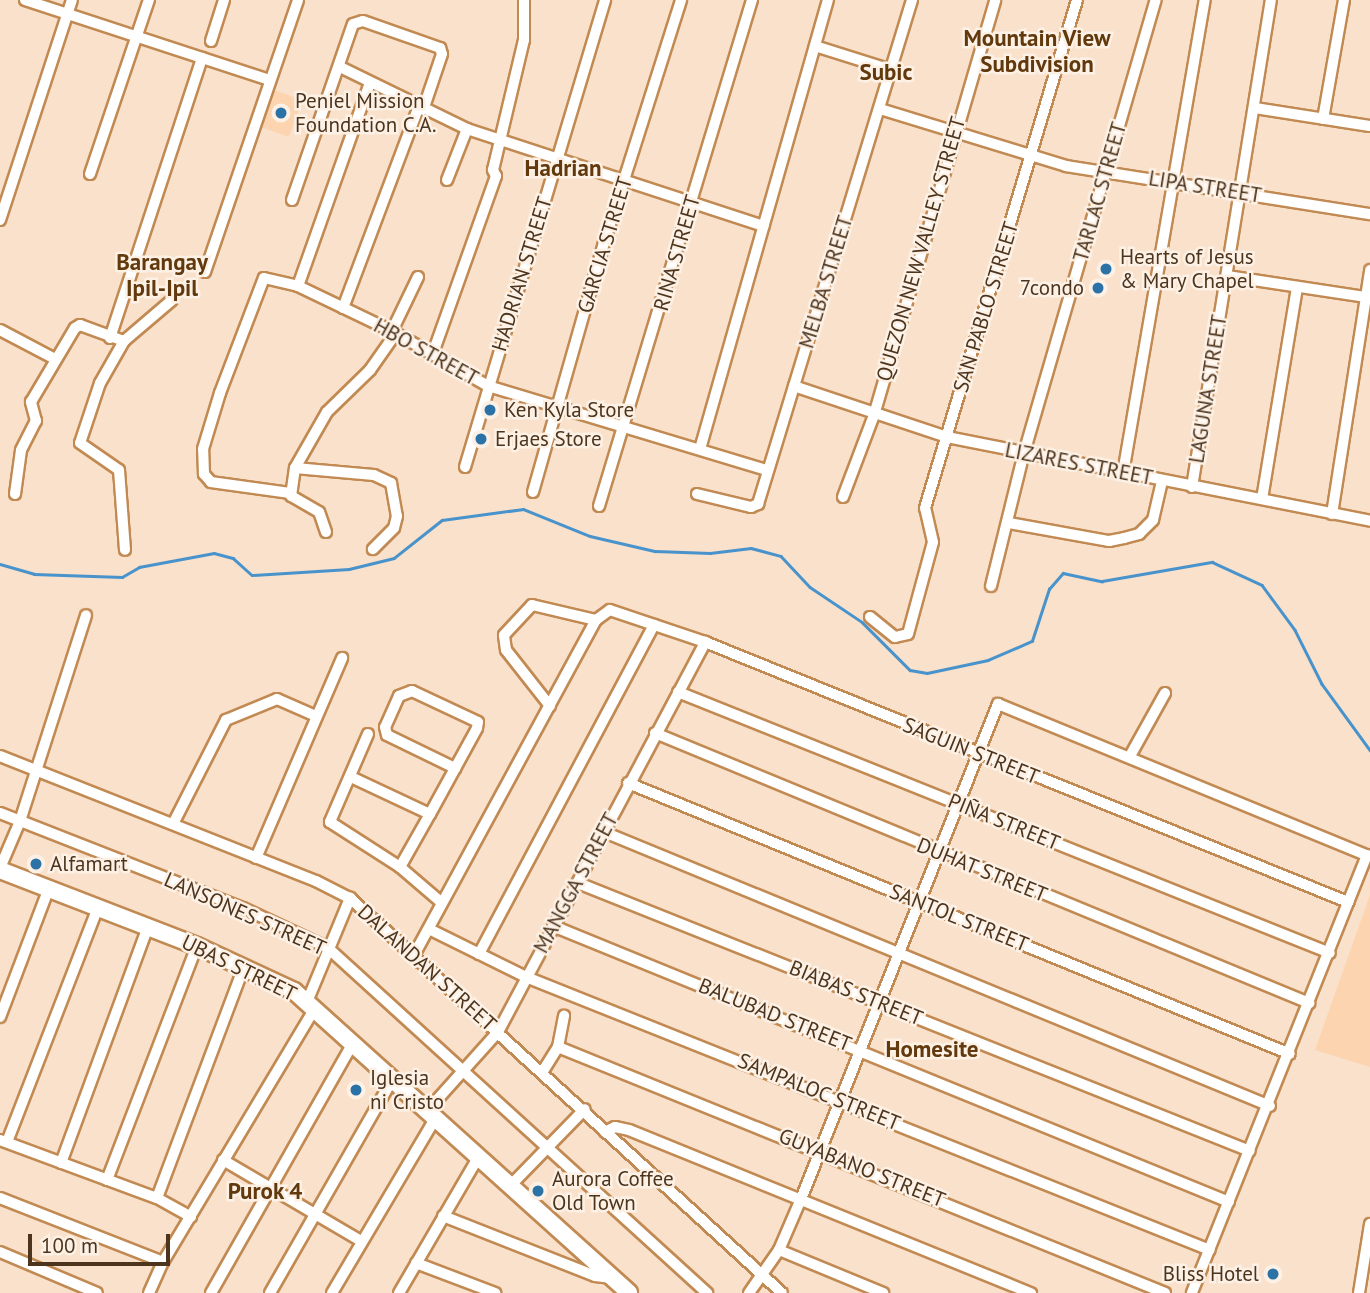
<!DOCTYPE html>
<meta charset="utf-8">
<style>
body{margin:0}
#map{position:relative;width:1370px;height:1293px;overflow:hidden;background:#f9e1cb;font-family:"PT Sans",sans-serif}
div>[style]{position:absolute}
.built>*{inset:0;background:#fcd4af;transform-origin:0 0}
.stream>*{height:2.5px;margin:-1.25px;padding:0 1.25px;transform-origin:1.25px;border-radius:1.25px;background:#4993cc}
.roads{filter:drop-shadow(2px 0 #c28a53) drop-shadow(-2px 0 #c28a53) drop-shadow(0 2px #c28a53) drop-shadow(0 -2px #c28a53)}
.street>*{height:10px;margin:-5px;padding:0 5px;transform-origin:5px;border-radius:5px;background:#fff}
.secondary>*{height:16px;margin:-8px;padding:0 8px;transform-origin:8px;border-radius:8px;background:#fff}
.dots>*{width:19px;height:19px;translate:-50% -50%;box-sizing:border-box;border:4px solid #fdf1e6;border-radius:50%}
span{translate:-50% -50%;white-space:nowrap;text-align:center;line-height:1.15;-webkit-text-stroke:5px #fdf1e6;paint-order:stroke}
.poi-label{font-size:21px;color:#4c341d}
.left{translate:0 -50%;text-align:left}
.right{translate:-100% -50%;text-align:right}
.street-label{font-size:21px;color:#4c341d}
.neighbourhood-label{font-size:23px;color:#61390c;font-weight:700}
.scale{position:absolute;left:28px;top:1234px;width:142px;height:32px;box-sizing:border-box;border:4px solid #4c341d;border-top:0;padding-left:9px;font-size:21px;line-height:24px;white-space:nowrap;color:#4c341d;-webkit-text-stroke:5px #fdf1e6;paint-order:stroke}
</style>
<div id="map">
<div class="built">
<div style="left:274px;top:90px;width:30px;height:39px;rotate:20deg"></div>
<div style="clip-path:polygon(1370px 895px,1370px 1067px,1315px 1050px)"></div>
</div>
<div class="stream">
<div style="left:0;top:564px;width:35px;rotate:16deg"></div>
<div style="left:34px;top:574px;width:88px;rotate:2deg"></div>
<div style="left:122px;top:577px;width:20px;rotate:-30deg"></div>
<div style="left:139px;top:567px;width:76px;rotate:-10.6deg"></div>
<div style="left:214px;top:553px;width:20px;rotate:15deg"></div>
<div style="left:233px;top:558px;width:25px;rotate:42deg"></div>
<div style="left:252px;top:575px;width:97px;rotate:-3.5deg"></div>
<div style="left:349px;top:569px;width:46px;rotate:-13.7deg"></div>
<div style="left:394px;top:558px;width:61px;rotate:-38.4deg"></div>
<div style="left:442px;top:520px;width:82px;rotate:-7.7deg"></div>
<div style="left:523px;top:509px;width:72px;rotate:21.9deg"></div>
<div style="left:590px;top:536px;width:67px;rotate:13deg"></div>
<div style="left:655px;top:551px;width:55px;rotate:2.1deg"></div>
<div style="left:710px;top:553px;width:41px;rotate:-7deg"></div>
<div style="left:751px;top:548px;width:31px;rotate:15deg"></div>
<div style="left:781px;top:556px;width:42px;rotate:46.9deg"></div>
<div style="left:810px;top:587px;width:63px;rotate:33.9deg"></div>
<div style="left:862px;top:622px;width:68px;rotate:45deg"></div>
<div style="left:910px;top:670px;width:17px;rotate:10deg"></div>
<div style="left:927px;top:673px;width:62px;rotate:-12deg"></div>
<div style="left:988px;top:660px;width:48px;rotate:-23.4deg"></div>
<div style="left:1032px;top:641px;width:55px;rotate:-71.9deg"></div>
<div style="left:1049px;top:589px;width:21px;rotate:-49deg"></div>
<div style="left:1063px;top:573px;width:40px;rotate:12deg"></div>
<div style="left:1102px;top:581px;width:112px;rotate:-9.8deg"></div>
<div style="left:1212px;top:562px;width:55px;rotate:24.7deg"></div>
<div style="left:1262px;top:585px;width:56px;rotate:53.7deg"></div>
<div style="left:1295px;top:630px;width:60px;rotate:63.4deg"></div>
<div style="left:1322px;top:684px;width:82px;rotate:54deg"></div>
</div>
<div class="roads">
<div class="street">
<div style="left:25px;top:0;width:258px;rotate:18.1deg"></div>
<div style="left:211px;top:41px;width:43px;rotate:-72.4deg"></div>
<div style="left:815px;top:46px;width:80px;rotate:17.5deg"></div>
<div style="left:340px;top:67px;width:141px;rotate:26deg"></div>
<div style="left:467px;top:129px;width:312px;rotate:18.1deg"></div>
<div style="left:1255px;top:108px;width:116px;rotate:8.9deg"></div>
<div style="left:880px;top:109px;width:195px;rotate:17deg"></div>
<div style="left:1066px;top:166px;width:308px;rotate:9deg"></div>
<div style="left:1323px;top:119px;width:121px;rotate:-80deg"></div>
<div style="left:90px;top:174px;width:184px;rotate:-71.3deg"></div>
<div style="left:447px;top:180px;width:55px;rotate:-68.6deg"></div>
<div style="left:292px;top:200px;width:186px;rotate:-70.9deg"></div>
<div style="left:353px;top:24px;width:10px;rotate:-17deg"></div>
<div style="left:363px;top:21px;width:82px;rotate:19.3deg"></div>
<div style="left:440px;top:48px;width:6px;rotate:72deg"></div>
<div style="left:442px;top:54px;width:59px;rotate:108.7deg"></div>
<div style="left:0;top:220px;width:231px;rotate:-71.9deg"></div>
<div style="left:205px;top:272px;width:287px;rotate:-71.1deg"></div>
<div style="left:1227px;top:276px;width:141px;rotate:8.6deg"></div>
<div style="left:298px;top:286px;width:213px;rotate:-70.5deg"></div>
<div style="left:343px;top:308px;width:214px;rotate:-69.4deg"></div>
<div style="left:0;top:330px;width:62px;rotate:27.8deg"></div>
<div style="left:392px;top:331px;width:60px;rotate:-64.3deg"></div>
<div style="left:110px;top:338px;width:295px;rotate:-71.8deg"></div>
<div style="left:124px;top:341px;width:48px;rotate:119.7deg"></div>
<div style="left:100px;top:383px;width:63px;rotate:108.4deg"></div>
<div style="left:80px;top:443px;width:47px;rotate:34.7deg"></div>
<div style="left:119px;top:470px;width:80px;rotate:85.7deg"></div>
<div style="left:433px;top:353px;width:188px;rotate:-70.4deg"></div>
<div style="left:496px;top:176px;width:7px;rotate:-117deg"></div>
<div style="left:493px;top:170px;width:134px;rotate:-76.6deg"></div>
<div style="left:524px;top:40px;width:40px;rotate:-90deg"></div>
<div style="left:794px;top:386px;width:161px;rotate:18.4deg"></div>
<div style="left:947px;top:437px;width:431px;rotate:11.2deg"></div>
<div style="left:700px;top:449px;width:467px;rotate:-74.1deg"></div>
<div style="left:465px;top:467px;width:488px;rotate:-73.3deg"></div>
<div style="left:295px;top:468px;width:79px;rotate:5.1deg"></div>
<div style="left:374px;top:475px;width:19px;rotate:25deg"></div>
<div style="left:391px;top:483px;width:34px;rotate:80deg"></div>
<div style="left:397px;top:516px;width:12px;rotate:104deg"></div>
<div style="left:394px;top:528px;width:30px;rotate:135deg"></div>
<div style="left:1123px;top:473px;width:480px;rotate:-80.2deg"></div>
<div style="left:1192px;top:487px;width:493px;rotate:-80.8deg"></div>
<div style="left:533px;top:492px;width:259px;rotate:-74.1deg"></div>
<div style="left:604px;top:243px;width:255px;rotate:-72.4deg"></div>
<div style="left:290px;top:493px;width:80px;rotate:-172.1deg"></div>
<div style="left:211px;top:482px;width:11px;rotate:-131deg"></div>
<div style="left:204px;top:474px;width:25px;rotate:-92deg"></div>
<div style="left:203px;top:449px;width:59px;rotate:-73.1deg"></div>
<div style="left:220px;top:393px;width:123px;rotate:-69.1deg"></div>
<div style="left:264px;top:278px;width:35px;rotate:13deg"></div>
<div style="left:298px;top:286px;width:104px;rotate:25.6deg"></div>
<div style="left:392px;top:331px;width:111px;rotate:29.8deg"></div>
<div style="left:488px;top:386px;width:290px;rotate:16.8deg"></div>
<div style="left:15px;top:494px;width:44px;rotate:-82.2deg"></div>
<div style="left:21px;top:450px;width:33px;rotate:-63deg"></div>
<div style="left:36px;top:421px;width:20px;rotate:-105deg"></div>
<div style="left:31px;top:402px;width:86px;rotate:-59.3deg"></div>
<div style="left:75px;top:328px;width:6px;rotate:-31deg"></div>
<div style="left:80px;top:325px;width:47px;rotate:20deg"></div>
<div style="left:124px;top:341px;width:63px;rotate:-40.5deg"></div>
<div style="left:697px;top:494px;width:56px;rotate:13.5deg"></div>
<div style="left:751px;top:507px;width:8px;rotate:-23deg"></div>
<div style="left:758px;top:504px;width:527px;rotate:-73.01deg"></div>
<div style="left:843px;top:497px;width:88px;rotate:-69.3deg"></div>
<div style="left:874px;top:415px;width:432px;rotate:-73.7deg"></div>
<div style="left:1262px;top:499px;width:214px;rotate:-80.6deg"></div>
<div style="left:599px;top:506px;width:529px;rotate:-73.18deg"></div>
<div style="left:1332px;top:514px;width:247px;rotate:-81.1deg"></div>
<div style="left:1009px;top:523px;width:102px;rotate:10.2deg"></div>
<div style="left:1109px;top:541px;width:15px;rotate:-11deg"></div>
<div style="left:1124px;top:538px;width:16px;rotate:-15deg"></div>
<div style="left:1139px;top:534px;width:20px;rotate:-45deg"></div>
<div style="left:1153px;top:520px;width:40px;rotate:-77deg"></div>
<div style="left:326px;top:532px;width:21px;rotate:-109deg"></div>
<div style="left:319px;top:512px;width:32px;rotate:-150deg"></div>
<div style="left:291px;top:496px;width:28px;rotate:-82deg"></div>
<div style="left:295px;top:468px;width:64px;rotate:-60.3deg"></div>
<div style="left:327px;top:412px;width:60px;rotate:-44.3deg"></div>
<div style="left:370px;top:370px;width:45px;rotate:-54.9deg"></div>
<div style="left:991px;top:586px;width:137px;rotate:-76.1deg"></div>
<div style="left:1024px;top:453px;width:472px;rotate:-73.8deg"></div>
<div style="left:870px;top:617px;width:32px;rotate:39deg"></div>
<div style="left:895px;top:637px;width:13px;rotate:-13deg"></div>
<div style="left:908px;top:634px;width:95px;rotate:-74.8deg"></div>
<div style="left:933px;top:542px;width:35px;rotate:-103deg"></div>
<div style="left:925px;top:508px;width:530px;rotate:-73.34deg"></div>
<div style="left:678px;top:692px;width:702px;rotate:21.82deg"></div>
<div style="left:550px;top:706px;width:71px;rotate:-128.2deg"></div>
<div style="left:506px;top:650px;width:15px;rotate:-98deg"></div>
<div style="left:504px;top:635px;width:41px;rotate:-47deg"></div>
<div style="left:532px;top:605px;width:66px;rotate:13.2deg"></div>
<div style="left:655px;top:733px;width:708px;rotate:22.43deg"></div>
<div style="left:368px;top:734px;width:96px;rotate:113.4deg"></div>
<div style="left:330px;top:822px;width:83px;rotate:32.7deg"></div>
<div style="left:400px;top:867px;width:55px;rotate:40.6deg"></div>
<div style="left:0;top:756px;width:340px;rotate:21.6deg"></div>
<div style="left:316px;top:881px;width:38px;rotate:27deg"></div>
<div style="left:350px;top:898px;width:585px;rotate:42.44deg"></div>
<div style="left:1130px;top:756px;width:72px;rotate:-60.9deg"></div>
<div style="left:351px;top:777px;width:87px;rotate:25.1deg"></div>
<div style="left:628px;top:783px;width:715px;rotate:22.26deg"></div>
<div style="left:0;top:813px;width:261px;rotate:21.4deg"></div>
<div style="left:243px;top:908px;width:94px;rotate:25.2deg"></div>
<div style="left:328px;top:948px;width:513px;rotate:42.31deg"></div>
<div style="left:173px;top:824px;width:117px;rotate:-63deg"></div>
<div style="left:226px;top:720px;width:55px;rotate:-22.4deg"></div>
<div style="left:277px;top:699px;width:43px;rotate:23.6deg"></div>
<div style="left:604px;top:832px;width:720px;rotate:22.36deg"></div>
<div style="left:256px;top:858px;width:218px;rotate:-66.7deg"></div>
<div style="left:400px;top:867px;width:61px;rotate:-60.5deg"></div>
<div style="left:430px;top:814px;width:98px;rotate:-61.3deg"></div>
<div style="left:477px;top:728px;width:6px;rotate:-81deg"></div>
<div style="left:478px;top:722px;width:73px;rotate:-154.8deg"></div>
<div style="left:412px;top:691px;width:14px;rotate:159deg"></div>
<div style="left:399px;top:696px;width:34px;rotate:114deg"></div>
<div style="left:385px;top:727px;width:8px;rotate:76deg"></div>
<div style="left:387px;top:735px;width:76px;rotate:25.9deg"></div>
<div style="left:0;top:868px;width:51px;rotate:-66.9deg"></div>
<div style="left:20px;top:821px;width:216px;rotate:-72.2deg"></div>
<div style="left:578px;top:883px;width:723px;rotate:21.74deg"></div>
<div style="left:553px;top:926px;width:730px;rotate:22.21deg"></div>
<div style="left:431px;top:930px;width:106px;rotate:26.3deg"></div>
<div style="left:526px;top:977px;width:736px;rotate:21.76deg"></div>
<div style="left:479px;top:954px;width:373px;rotate:-62deg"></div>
<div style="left:414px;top:955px;width:381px;rotate:-61.5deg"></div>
<div style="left:596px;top:620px;width:17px;rotate:-36deg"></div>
<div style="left:610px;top:610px;width:100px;rotate:18.6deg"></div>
<div style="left:705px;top:642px;width:694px;rotate:22.02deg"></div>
<div style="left:307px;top:1002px;width:113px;rotate:-67.5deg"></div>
<div style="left:0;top:1017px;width:138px;rotate:-69.2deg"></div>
<div style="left:558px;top:1047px;width:655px;rotate:22.06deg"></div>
<div style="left:543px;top:1071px;width:28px;rotate:-58deg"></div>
<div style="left:558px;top:1047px;width:32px;rotate:-79deg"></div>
<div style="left:427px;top:1111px;width:106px;rotate:-48.1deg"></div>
<div style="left:498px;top:1032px;width:442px;rotate:-62deg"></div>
<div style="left:605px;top:1132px;width:11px;rotate:-27deg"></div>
<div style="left:615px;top:1127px;width:14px;rotate:12deg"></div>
<div style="left:629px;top:1130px;width:434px;rotate:22.1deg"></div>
<div style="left:0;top:1140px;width:167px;rotate:20.3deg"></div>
<div style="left:157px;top:1198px;width:39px;rotate:29deg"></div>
<div style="left:7px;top:1142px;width:252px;rotate:-68.8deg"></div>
<div style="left:223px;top:1160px;width:160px;rotate:30.4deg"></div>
<div style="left:61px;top:1163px;width:252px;rotate:-69.8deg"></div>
<div style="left:107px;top:1180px;width:251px;rotate:-69deg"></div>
<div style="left:510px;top:1186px;width:107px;rotate:-45.8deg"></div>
<div style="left:0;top:1198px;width:175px;rotate:21.4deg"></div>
<div style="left:157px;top:1198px;width:247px;rotate:-69.4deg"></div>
<div style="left:443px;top:1216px;width:163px;rotate:21.5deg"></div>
<div style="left:595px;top:1276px;width:17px;rotate:7deg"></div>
<div style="left:779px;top:1250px;width:113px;rotate:22.5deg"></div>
<div style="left:0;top:1252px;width:105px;rotate:22.9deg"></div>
<div style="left:416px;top:1263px;width:85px;rotate:20.8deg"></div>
<div style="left:149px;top:1293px;width:34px;rotate:-66deg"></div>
<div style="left:163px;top:1262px;width:296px;rotate:-59.1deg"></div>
<div style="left:211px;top:1293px;width:288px;rotate:-60.4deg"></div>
<div style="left:270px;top:1293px;width:245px;rotate:-60.2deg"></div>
<div style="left:332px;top:1293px;width:202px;rotate:-59.4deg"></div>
<div style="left:399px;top:1293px;width:156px;rotate:-59.7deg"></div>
<div style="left:749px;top:1293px;width:52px;rotate:-55.1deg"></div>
<div style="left:779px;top:1250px;width:56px;rotate:-66.7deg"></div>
<div style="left:801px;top:1199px;width:533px;rotate:-68.3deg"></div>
<div style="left:998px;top:704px;width:399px;rotate:22.3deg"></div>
<div style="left:1367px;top:855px;width:472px;rotate:111.8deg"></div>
<div style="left:1359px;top:1293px;width:70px;rotate:-80.9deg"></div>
</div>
<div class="secondary">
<div style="left:0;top:870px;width:211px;rotate:21.1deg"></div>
<div style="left:197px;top:946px;width:107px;rotate:24.9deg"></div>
<div style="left:294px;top:991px;width:451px;rotate:42deg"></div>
</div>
</div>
<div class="dots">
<div style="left:281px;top:113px;background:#2b72a6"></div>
<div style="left:1106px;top:269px;background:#2b72a6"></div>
<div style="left:1098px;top:288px;background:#2b72a6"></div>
<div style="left:490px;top:410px;background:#2b72a6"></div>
<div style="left:481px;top:439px;background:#2b72a6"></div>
<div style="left:36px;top:864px;background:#2b72a6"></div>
<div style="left:356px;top:1090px;background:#2b72a6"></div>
<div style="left:538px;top:1191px;background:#2b72a6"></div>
<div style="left:1273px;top:1274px;background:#2b72a6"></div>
</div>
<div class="poi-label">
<span class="left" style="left:295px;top:113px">Peniel Mission<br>Foundation C.A.</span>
<span class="left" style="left:1120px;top:269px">Hearts of Jesus<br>&amp; Mary Chapel</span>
<span class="right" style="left:1084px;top:288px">7condo</span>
<span class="left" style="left:504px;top:410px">Ken Kyla Store</span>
<span class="left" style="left:495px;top:439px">Erjaes Store</span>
<span class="left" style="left:50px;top:864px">Alfamart</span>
<span class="left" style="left:370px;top:1090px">Iglesia<br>ni Cristo</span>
<span class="left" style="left:552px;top:1191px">Aurora Coffee<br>Old Town</span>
<span class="right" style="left:1259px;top:1274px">Bliss Hotel</span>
</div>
<div class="street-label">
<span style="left:1205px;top:187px;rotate:9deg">LIPA STREET</span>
<span style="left:1100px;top:192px;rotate:-74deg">TARLAC STREET</span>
<span style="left:605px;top:245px;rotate:-73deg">GARCIA STREET</span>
<span style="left:921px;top:249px;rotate:-74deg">QUEZON NEW VALLEY STREET</span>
<span style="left:677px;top:253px;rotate:-74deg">RINA STREET</span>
<span style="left:522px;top:274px;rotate:-73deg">HADRIAN STREET</span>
<span style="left:826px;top:282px;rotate:-73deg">MELBA STREET</span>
<span style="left:986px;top:307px;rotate:-73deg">SAN PABLO STREET</span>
<span style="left:426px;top:352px;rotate:29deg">HBO STREET</span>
<span style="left:1208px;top:389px;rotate:-81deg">LAGUNA STREET</span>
<span style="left:1079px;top:464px;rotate:11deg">LIZARES STREET</span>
<span style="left:971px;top:751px;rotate:22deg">SAGUIN STREET</span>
<span style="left:1004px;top:822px;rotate:22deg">PIÑA STREET</span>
<span style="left:982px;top:870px;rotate:22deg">DUHAT STREET</span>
<span style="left:576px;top:883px;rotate:-62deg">MANGGA STREET</span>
<span style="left:245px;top:914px;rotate:24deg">LANSONES STREET</span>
<span style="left:959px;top:918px;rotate:22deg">SANTOL STREET</span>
<span style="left:239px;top:968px;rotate:26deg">UBAS STREET</span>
<span style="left:427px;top:968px;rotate:42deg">DALANDAN STREET</span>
<span style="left:856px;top:993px;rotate:22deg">BIABAS STREET</span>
<span style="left:775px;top:1015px;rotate:22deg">BALUBAD STREET</span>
<span style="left:819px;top:1092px;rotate:22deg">SAMPALOC STREET</span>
<span style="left:862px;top:1168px;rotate:22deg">GUYABANO STREET</span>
</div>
<div class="neighbourhood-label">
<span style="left:1037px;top:51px">Mountain View<br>Subdivision</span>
<span style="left:886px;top:72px">Subic</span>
<span style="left:563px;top:168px">Hadrian</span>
<span style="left:162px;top:275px">Barangay<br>Ipil-Ipil</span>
<span style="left:932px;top:1049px">Homesite</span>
<span style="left:265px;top:1191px">Purok 4</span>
</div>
<div class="scale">100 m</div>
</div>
